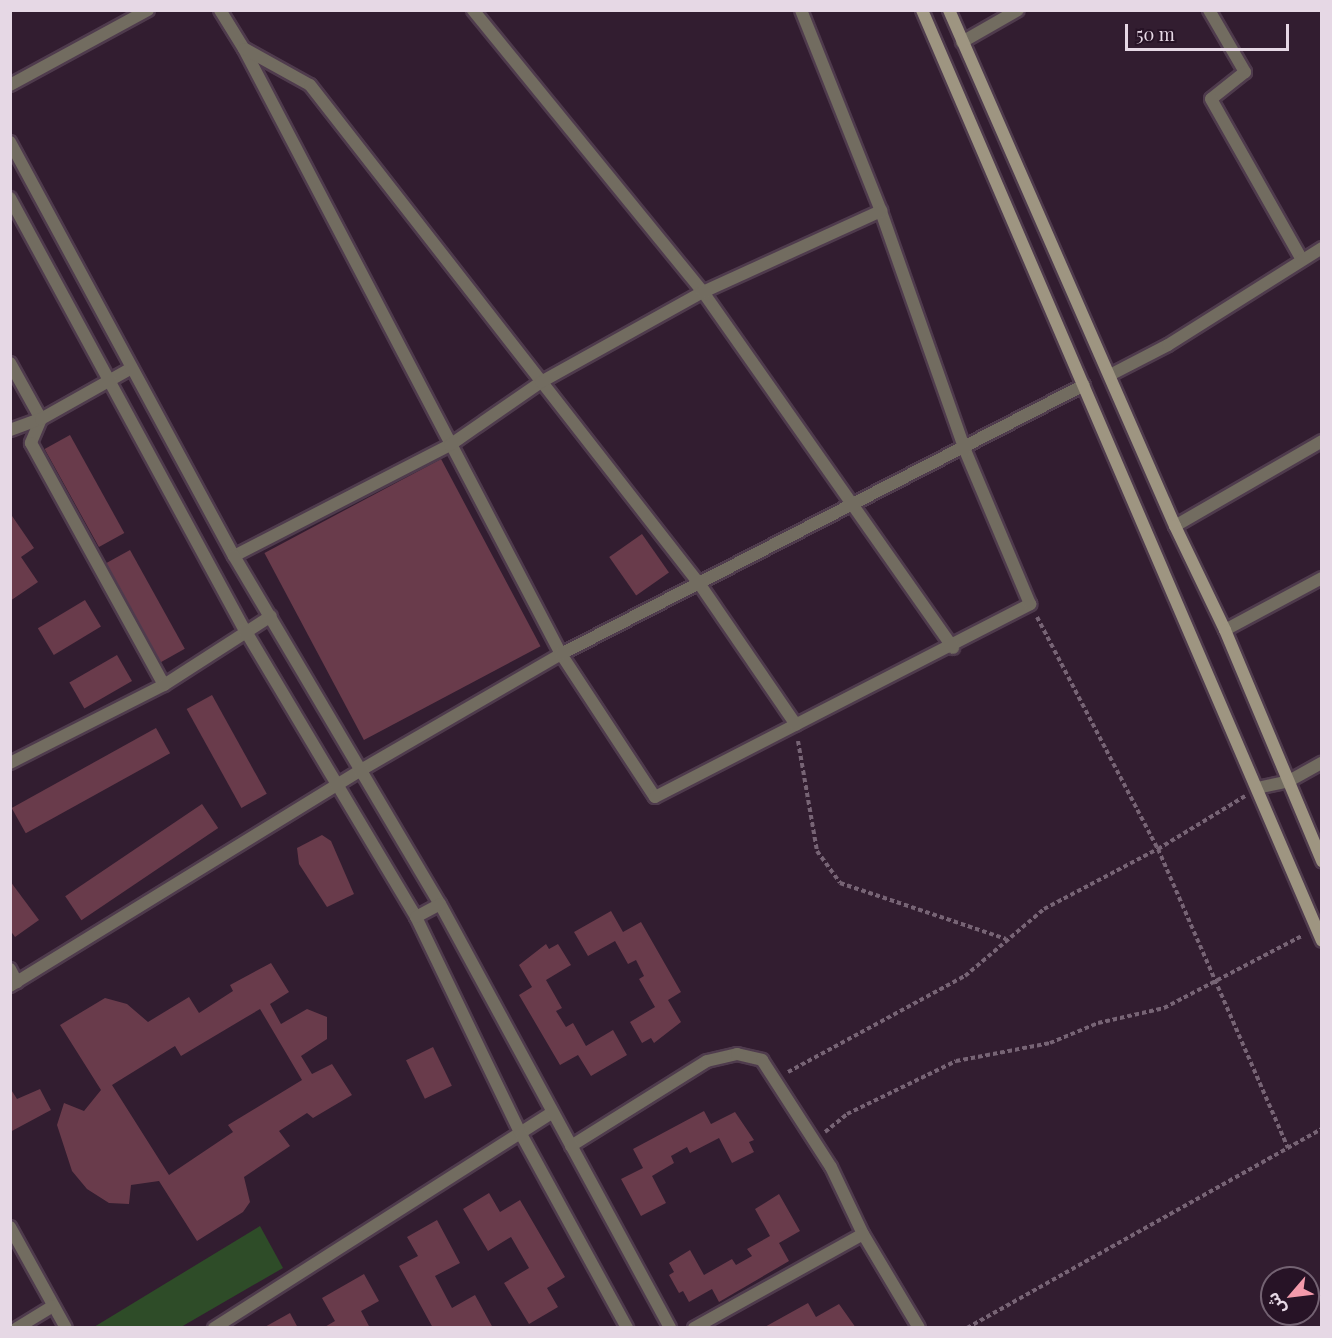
<!DOCTYPE html>
<meta charset="utf-8">
<style>
body{margin:0}
#map{position:relative;width:1332px;height:1338px;overflow:hidden;background:#321d30;font-family:"Playfair Display","Noto Sans Arabic",serif}
div>[style]{position:absolute}
.green>*{inset:0;background:#2e4c28}
.building>*{inset:0;background:#693b4b;transform-origin:0 0}
.path>*{height:4px;margin-top:-2px;transform-origin:0;background:repeating-linear-gradient(90deg,#776475 0 4.5px,transparent 0 7.5px)}
.roads{filter:drop-shadow(2px 0 #4f3b4d) drop-shadow(-2px 0 #4f3b4d) drop-shadow(0 2px #4f3b4d) drop-shadow(0 -2px #4f3b4d)}
.minor>*{height:12px;margin:-6px;padding:0 6px;transform-origin:6px;border-radius:6px;background:#726c60}
.tertiary>*{height:12px;margin:-6px;padding:0 6px;transform-origin:6px;border-radius:6px;background:#726c60}
.secondary>*{height:12px;margin:-6px;padding:0 6px;transform-origin:6px;border-radius:6px;background:#9e9581}
span{translate:-50% -50%;white-space:nowrap;text-align:center;line-height:1.15;-webkit-text-stroke:4.5px #271326;paint-order:stroke}
.frame{position:absolute;inset:0;border:12px solid #e6d8e5;pointer-events:none}
.north{position:absolute;left:1260px;top:1266px;width:60px;height:60px;box-sizing:border-box;background:#271326;border:2px solid #736272;border-radius:50%;rotate:242deg;font-size:16px;font-weight:700;line-height:24px;text-align:center;color:#e6d8e5}
.north::after{content:'';display:block;margin:auto;width:21px;height:27px;background:#f39aab;clip-path:polygon(50% 0,100% 100%,50% 72%,0 100%)}
.scale{position:absolute;left:1125px;top:24px;width:164px;height:27px;box-sizing:border-box;border:3px solid #e6d8e5;border-top:0;padding-left:8px;font-size:18px;line-height:21px;white-space:nowrap;color:#e6d8e5;-webkit-text-stroke:4px #271326;paint-order:stroke}
</style>
<div id="map">
<div class="green">
<div style="clip-path:polygon(260px 1226px,283px 1268px,181px 1327px,94px 1327px)"></div>
</div>
<div class="building">
<div style="left:70px;top:435px;width:112px;height:29px;rotate:61deg"></div>
<div style="left:441px;top:459px;width:212px;height:200px;rotate:62deg"></div>
<div style="clip-path:polygon(10px 513px,34px 548px,21px 557px,38px 582px,10px 601px)"></div>
<div style="left:642px;top:534px;width:47px;height:40px;rotate:55deg"></div>
<div style="left:130px;top:550px;width:113px;height:29px;rotate:61deg"></div>
<div style="left:85px;top:600px;width:31px;height:55px;rotate:59deg"></div>
<div style="left:117px;top:655px;width:30px;height:55px;rotate:60deg"></div>
<div style="left:212px;top:695px;width:113px;height:29px;rotate:61deg"></div>
<div style="left:156px;top:728px;width:29px;height:165px;rotate:61deg"></div>
<div style="left:202px;top:804px;width:29px;height:165px;rotate:56deg"></div>
<div style="clip-path:polygon(322px 835px,331px 841px,354px 894px,327px 907px,299px 864px,297px 848px)"></div>
<div style="clip-path:polygon(10px 881px,39px 920px,15px 937px,10px 930px)"></div>
<div style="clip-path:polygon(611px 911px,623px 932px,641px 922px,681px 992px,668px 1000px,681px 1022px,654px 1043px,651px 1038px,642px 1043px,630px 1022px,655px 1007px,639px 979px,644px 976px,636px 960px,628px 964px,615px 941px,588px 956px,574px 932px)"></div>
<div style="clip-path:polygon(546px 944px,549px 949px,558px 944px,571px 965px,546px 980px,562px 1008px,556px 1011px,566px 1027px,573px 1023px,586px 1046px,613px 1030px,627px 1055px,591px 1076px,578px 1055px,560px 1065px,519px 995px,532px 987px,519px 965px)"></div>
<div style="clip-path:polygon(evenodd,271px 963px,289px 992px,270px 1004px,281px 1024px,307px 1009px,327px 1017px,327px 1039px,301px 1056px,312px 1074px,332px 1064px,352px 1095px,313px 1118px,307px 1113px,279px 1131px,290px 1146px,244px 1177px,250px 1202px,243px 1212px,197px 1241px,159px 1181px,131px 1185px,129px 1204px,109px 1203px,87px 1189px,72px 1171px,57px 1125px,64px 1103px,84px 1111px,101px 1090px,60px 1025px,105px 998px,127px 1004px,148px 1022px,189px 997px,199px 1013px,233px 991px,230px 985px,271px 963px,260px 1009px,302px 1080px,228px 1125px,233px 1132px,169px 1175px,112px 1085px,175px 1046px,181px 1056px,260px 1009px)"></div>
<div style="left:433px;top:1047px;width:43px;height:30px;rotate:64deg"></div>
<div style="clip-path:polygon(10px 1088px,17px 1099px,40px 1089px,51px 1110px,10px 1132px)"></div>
<div style="clip-path:polygon(704px 1111px,711px 1124px,735px 1112px,754px 1140px,749px 1142px,754px 1152px,732px 1163px,719px 1138px,690px 1153px,687px 1147px,671px 1156px,674px 1163px,652px 1176px,666px 1203px,641px 1216px,621px 1179px,643px 1168px,633px 1149px)"></div>
<div style="clip-path:polygon(489px 1193px,500px 1212px,520px 1200px,565px 1277px,547px 1288px,558px 1307px,529px 1324px,504px 1283px,529px 1268px,511px 1237px,488px 1251px,463px 1209px)"></div>
<div style="clip-path:polygon(779px 1194px,800px 1231px,779px 1243px,789px 1261px,719px 1302px,712px 1289px,689px 1302px,683px 1291px,679px 1293px,669px 1275px,674px 1272px,669px 1263px,690px 1250px,704px 1275px,732px 1259px,736px 1265px,752px 1256px,747px 1249px,770px 1236px,755px 1209px)"></div>
<div style="clip-path:polygon(437px 1220px,460px 1263px,435px 1276px,452px 1308px,475px 1295px,493px 1328px,433px 1328px,399px 1266px,418px 1256px,407px 1237px)"></div>
<div style="clip-path:polygon(364px 1274px,379px 1301px,361px 1311px,370px 1328px,323px 1328px,335px 1321px,322px 1298px)"></div>
<div style="clip-path:polygon(808px 1303px,816px 1317px,839px 1304px,856px 1328px,763px 1328px)"></div>
<div style="clip-path:polygon(290px 1313px,298px 1328px,263px 1328px)"></div>
</div>
<div class="path">
<div style="left:1037px;top:617px;width:262px;rotate:62.5deg"></div>
<div style="left:1158px;top:849px;width:326px;rotate:66.5deg"></div>
<div style="left:798px;top:741px;width:112px;rotate:80.2deg"></div>
<div style="left:817px;top:851px;width:39px;rotate:54deg"></div>
<div style="left:840px;top:883px;width:175px;rotate:18.6deg"></div>
<div style="left:788px;top:1072px;width:201px;rotate:-28.5deg"></div>
<div style="left:965px;top:976px;width:104px;rotate:-40.3deg"></div>
<div style="left:1044px;top:909px;width:129px;rotate:-27.8deg"></div>
<div style="left:1158px;top:849px;width:102px;rotate:-31.3deg"></div>
<div style="left:825px;top:1132px;width:28px;rotate:-39deg"></div>
<div style="left:847px;top:1114px;width:121px;rotate:-25.9deg"></div>
<div style="left:956px;top:1061px;width:96px;rotate:-10.8deg"></div>
<div style="left:1050px;top:1043px;width:52px;rotate:-22.6deg"></div>
<div style="left:1098px;top:1023px;width:68px;rotate:-12.8deg"></div>
<div style="left:1164px;top:1008px;width:156px;rotate:-27.6deg"></div>
<div style="left:967px;top:1328px;width:407px;rotate:-29.3deg"></div>
</div>
<div class="roads">
<div class="minor">
<div style="left:220px;top:10px;width:46px;rotate:58.4deg"></div>
<div style="left:244px;top:49px;width:683px;rotate:62.35deg"></div>
<div style="left:561px;top:654px;width:171px;rotate:56.7deg"></div>
<div style="left:655px;top:797px;width:422px;rotate:-27.2deg"></div>
<div style="left:1030px;top:604px;width:167px;rotate:-112.9deg"></div>
<div style="left:965px;top:450px;width:253px;rotate:-109.4deg"></div>
<div style="left:881px;top:211px;width:216px;rotate:-111.7deg"></div>
<div style="left:473px;top:10px;width:364px;rotate:50.8deg"></div>
<div style="left:703px;top:292px;width:435px;rotate:54.9deg"></div>
<div style="left:1209px;top:10px;width:72px;rotate:59.9deg"></div>
<div style="left:1245px;top:72px;width:43px;rotate:141.5deg"></div>
<div style="left:1211px;top:99px;width:183px;rotate:60.5deg"></div>
<div style="left:962px;top:42px;width:64px;rotate:-29.7deg"></div>
<div style="left:245px;top:49px;width:74px;rotate:29deg"></div>
<div style="left:310px;top:85px;width:636px;rotate:52.03deg"></div>
<div style="left:701px;top:586px;width:168px;rotate:55.6deg"></div>
<div style="left:10px;top:85px;width:157px;rotate:-28.5deg"></div>
<div style="left:10px;top:363px;width:64px;rotate:61deg"></div>
<div style="left:41px;top:419px;width:26px;rotate:113deg"></div>
<div style="left:31px;top:443px;width:276px;rotate:61.2deg"></div>
<div style="left:1110px;top:375px;width:65px;rotate:-27.3deg"></div>
<div style="left:1168px;top:345px;width:182px;rotate:-32.2deg"></div>
<div style="left:10px;top:430px;width:33px;rotate:-20deg"></div>
<div style="left:41px;top:419px;width:104px;rotate:-29.3deg"></div>
<div style="left:1175px;top:526px;width:170px;rotate:-30deg"></div>
<div style="left:234px;top:556px;width:243px;rotate:-27.2deg"></div>
<div style="left:450px;top:445px;width:111px;rotate:-34.7deg"></div>
<div style="left:541px;top:382px;width:185px;rotate:-29.1deg"></div>
<div style="left:703px;top:292px;width:196px;rotate:-24.5deg"></div>
<div style="left:1225px;top:630px;width:110px;rotate:-28.2deg"></div>
<div style="left:10px;top:763px;width:173px;rotate:-26.9deg"></div>
<div style="left:164px;top:685px;width:127px;rotate:-32.8deg"></div>
<div style="left:1257px;top:788px;width:33px;rotate:-12deg"></div>
<div style="left:1289px;top:781px;width:38px;rotate:-29deg"></div>
<div style="left:10px;top:969px;width:15px;rotate:62deg"></div>
<div style="left:10px;top:986px;width:412px;rotate:-31.6deg"></div>
<div style="left:361px;top:770px;width:231px;rotate:-30.1deg"></div>
<div style="left:561px;top:654px;width:588px;rotate:-27.22deg"></div>
<div style="left:571px;top:1146px;width:160px;rotate:-32deg"></div>
<div style="left:707px;top:1061px;width:31px;rotate:-13deg"></div>
<div style="left:737px;top:1054px;width:26px;rotate:13deg"></div>
<div style="left:762px;top:1060px;width:127px;rotate:57.2deg"></div>
<div style="left:831px;top:1167px;width:74px;rotate:64.5deg"></div>
<div style="left:863px;top:1234px;width:109px;rotate:59.2deg"></div>
<div style="left:10px;top:1227px;width:115px;rotate:61deg"></div>
<div style="left:17px;top:1328px;width:42px;rotate:-31.4deg"></div>
<div style="left:214px;top:1328px;width:400px;rotate:-32.5deg"></div>
<div style="left:694px;top:1328px;width:193px;rotate:-29.1deg"></div>
</div>
<div class="tertiary">
<div style="left:10px;top:142px;width:471px;rotate:61.6deg"></div>
<div style="left:234px;top:556px;width:404px;rotate:59.4deg"></div>
<div style="left:440px;top:904px;width:482px;rotate:61.5deg"></div>
<div style="left:10px;top:198px;width:492px;rotate:61.5deg"></div>
<div style="left:245px;top:630px;width:334px;rotate:59.2deg"></div>
<div style="left:416px;top:917px;width:243px;rotate:64.2deg"></div>
<div style="left:522px;top:1136px;width:219px;rotate:61.3deg"></div>
<div style="left:416px;top:917px;width:27px;rotate:-28deg"></div>
</div>
<div class="secondary">
<div style="left:922px;top:10px;width:1013px;rotate:66.75deg"></div>
<div style="left:949px;top:10px;width:563px;rotate:66.35deg"></div>
<div style="left:1175px;top:526px;width:115px;rotate:64.3deg"></div>
<div style="left:1225px;top:630px;width:251px;rotate:67.2deg"></div>
</div>
</div>
<div class="frame"></div>
<div class="north">ش</div>
<div class="scale">50 m</div>
</div>
